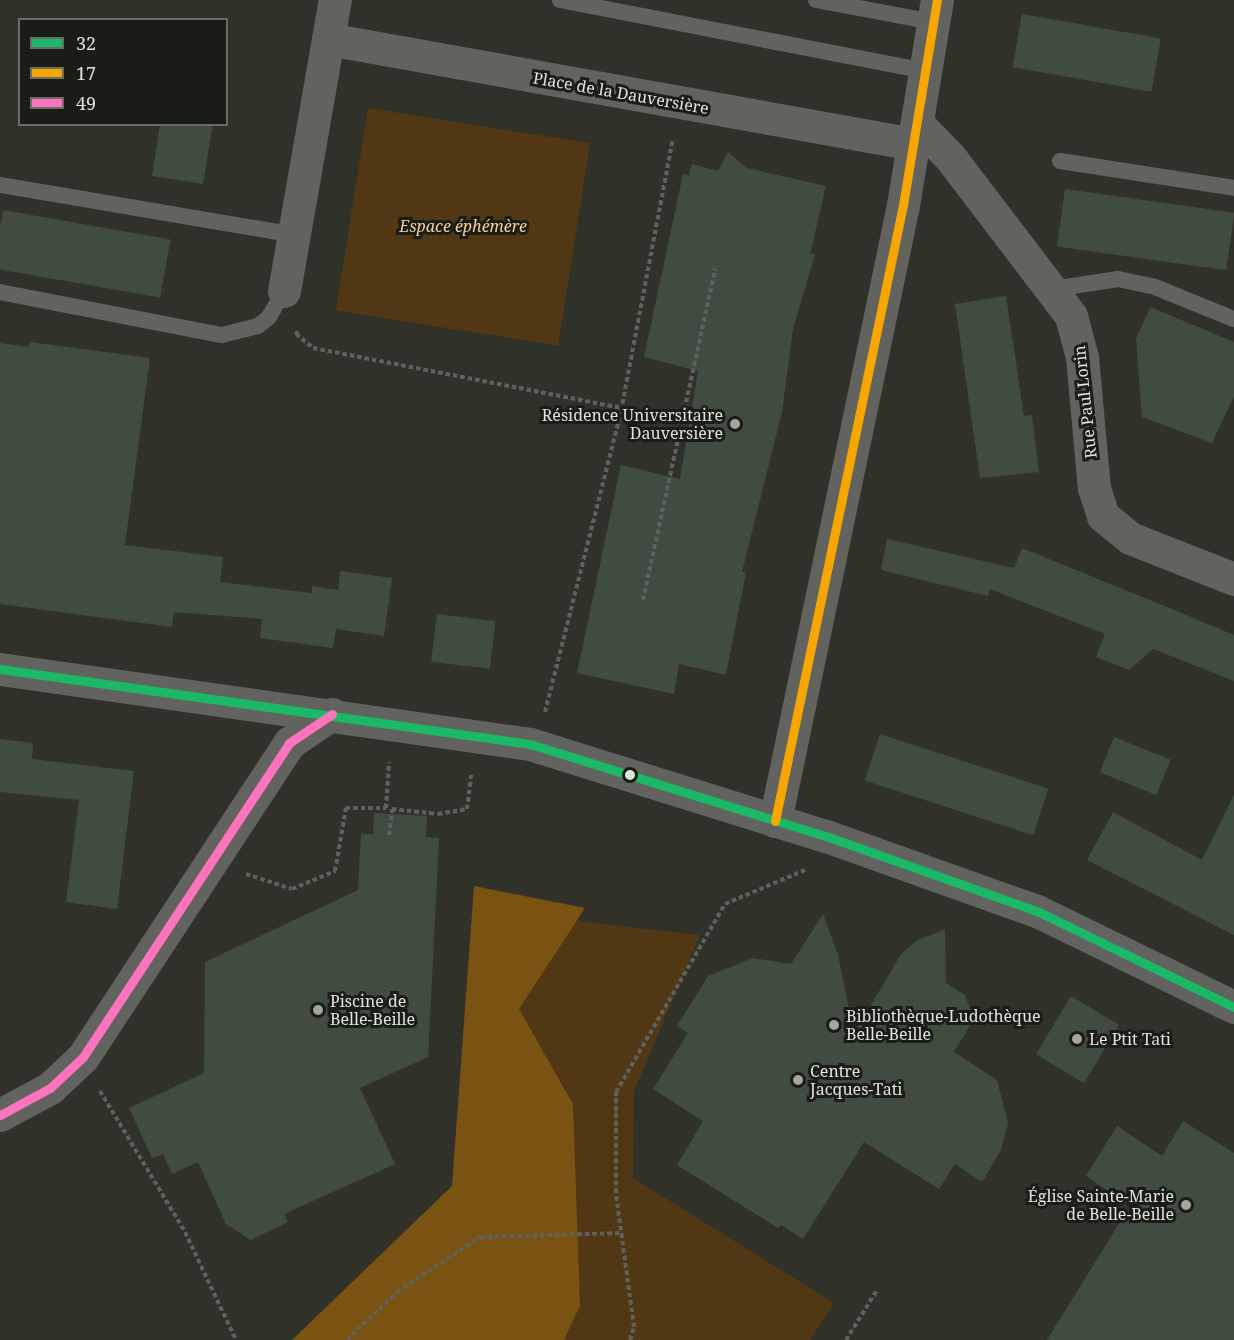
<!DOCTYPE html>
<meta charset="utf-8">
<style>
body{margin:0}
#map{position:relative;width:1234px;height:1340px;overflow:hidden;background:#30322a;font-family:"Noto Serif",serif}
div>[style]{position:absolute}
.green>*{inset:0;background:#513714;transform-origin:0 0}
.forest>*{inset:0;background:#7a5211}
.building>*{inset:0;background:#404c3f;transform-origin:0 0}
.path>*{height:4px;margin-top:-2px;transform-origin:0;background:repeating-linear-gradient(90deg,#60615d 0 4.5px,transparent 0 7.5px)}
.lane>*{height:16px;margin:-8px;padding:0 8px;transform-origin:8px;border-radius:8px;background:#62625f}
.street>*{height:33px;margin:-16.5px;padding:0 16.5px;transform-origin:16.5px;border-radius:16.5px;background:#62625f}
.bus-1>*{height:9px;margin:-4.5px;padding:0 4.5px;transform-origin:4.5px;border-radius:4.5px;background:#1ab867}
.bus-2>*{height:9px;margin:-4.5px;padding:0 4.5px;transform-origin:4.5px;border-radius:4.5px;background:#f7a600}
.bus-3>*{height:9px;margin:-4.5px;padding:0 4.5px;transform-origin:4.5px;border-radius:4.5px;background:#fc73be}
.dots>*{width:16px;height:16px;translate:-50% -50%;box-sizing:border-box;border:3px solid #1a1d15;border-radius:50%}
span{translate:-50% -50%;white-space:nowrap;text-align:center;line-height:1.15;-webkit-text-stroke:6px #1a1d15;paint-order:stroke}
.street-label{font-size:16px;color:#e0e4da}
.park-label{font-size:16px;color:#f7ce9c;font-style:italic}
.poi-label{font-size:16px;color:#e0e4da}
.right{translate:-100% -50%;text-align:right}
.left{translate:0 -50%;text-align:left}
.legend{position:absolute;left:18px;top:18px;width:210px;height:108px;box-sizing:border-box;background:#1a1d15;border:2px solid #696d64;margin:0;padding:8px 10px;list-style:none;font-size:18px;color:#e0e4da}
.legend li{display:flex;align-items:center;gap:12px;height:30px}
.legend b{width:30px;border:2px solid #696d64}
</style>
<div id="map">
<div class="green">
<div style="left:368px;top:108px;width:225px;height:205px;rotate:9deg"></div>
<div style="clip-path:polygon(491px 911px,700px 935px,634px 1091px,633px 1178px,834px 1303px,810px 1340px,375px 1340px,463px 1193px)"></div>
</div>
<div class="forest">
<div style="clip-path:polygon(474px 886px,585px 908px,519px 1009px,573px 1104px,580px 1306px,564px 1340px,292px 1340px,452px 1186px)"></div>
</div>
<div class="building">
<div style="left:1022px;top:14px;width:141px;height:54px;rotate:10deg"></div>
<div style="clip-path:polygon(160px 124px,213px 124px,203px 184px,152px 176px)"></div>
<div style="clip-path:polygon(728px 152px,747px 168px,826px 186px,810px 254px,815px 254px,793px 329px,782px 412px,742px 572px,746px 572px,726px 675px,679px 664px,674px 694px,577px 673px,621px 465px,680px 479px,698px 371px,644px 357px,683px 174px,689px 175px,692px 164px,718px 171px)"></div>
<div style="left:1065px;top:189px;width:171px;height:58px;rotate:8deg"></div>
<div style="left:3px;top:210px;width:170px;height:59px;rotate:10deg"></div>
<div style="clip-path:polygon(1006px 296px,1024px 416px,1032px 415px,1039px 472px,980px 478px,955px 304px)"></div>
<div style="clip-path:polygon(1150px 307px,1234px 342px,1234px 396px,1212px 443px,1142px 417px,1136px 339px)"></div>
<div style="clip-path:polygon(30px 342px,150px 358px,125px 545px,223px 557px,220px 582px,312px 593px,312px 586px,338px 590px,340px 571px,392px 578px,384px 636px,336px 629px,333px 648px,260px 638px,262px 619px,174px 612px,172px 627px,0 604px,0 343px,29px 347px)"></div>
<div style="clip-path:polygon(887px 539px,1014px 568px,1022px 548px,1184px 614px,1234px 635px,1234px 681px,1153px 649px,1129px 670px,1096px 657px,1105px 634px,990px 589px,988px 596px,881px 570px)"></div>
<div style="left:437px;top:614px;width:59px;height:48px;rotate:7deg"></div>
<div style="left:880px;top:734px;width:177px;height:49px;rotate:18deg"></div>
<div style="left:1114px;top:737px;width:61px;height:38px;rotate:22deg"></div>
<div style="clip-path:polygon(0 739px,33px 743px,32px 759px,134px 771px,117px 909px,66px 902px,79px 800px,0 792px)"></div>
<div style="clip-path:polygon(1234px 795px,1234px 935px,1087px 860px,1113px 812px,1202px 860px)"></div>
<div style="clip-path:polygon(374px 813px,427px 816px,426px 837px,439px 838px,428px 1057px,360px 1088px,395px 1164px,284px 1214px,288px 1222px,251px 1240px,226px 1224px,198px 1162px,172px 1174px,163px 1154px,152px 1158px,129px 1108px,204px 1073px,205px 962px,358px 890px,361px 834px,373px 834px)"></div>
<div style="clip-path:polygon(823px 914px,838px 955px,854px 1034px,901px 954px,916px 941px,945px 929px,946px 983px,965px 995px,974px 1019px,954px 1052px,997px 1080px,1008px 1123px,1001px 1150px,982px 1182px,955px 1164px,939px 1189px,864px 1142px,803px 1239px,781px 1225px,778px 1228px,677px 1165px,703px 1121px,653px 1089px,688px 1033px,677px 1026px,708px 976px,753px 958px,791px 964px)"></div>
<div style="left:1071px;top:996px;width:56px;height:68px;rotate:31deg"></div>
<div style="clip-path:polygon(1183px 1121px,1234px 1153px,1234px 1340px,1047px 1340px,1130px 1206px,1086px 1176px,1117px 1126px,1162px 1156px)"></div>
</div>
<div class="path">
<div style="left:298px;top:331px;width:4px;rotate:124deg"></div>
<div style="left:296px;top:334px;width:22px;rotate:39deg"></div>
<div style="left:313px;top:348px;width:376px;rotate:11deg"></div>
<div style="left:643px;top:600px;width:339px;rotate:-77.7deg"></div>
<div style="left:545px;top:712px;width:310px;rotate:-75.8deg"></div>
<div style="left:621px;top:411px;width:277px;rotate:-79.2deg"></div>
<div style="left:392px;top:809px;width:46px;rotate:6.2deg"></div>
<div style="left:438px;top:814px;width:29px;rotate:-10deg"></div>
<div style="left:467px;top:809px;width:35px;rotate:-83deg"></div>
<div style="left:389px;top:835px;width:26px;rotate:-83deg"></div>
<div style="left:246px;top:874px;width:48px;rotate:18.1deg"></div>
<div style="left:292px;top:889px;width:47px;rotate:-22.7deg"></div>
<div style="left:335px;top:871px;width:64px;rotate:-80.1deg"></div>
<div style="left:346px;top:808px;width:40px"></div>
<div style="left:386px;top:808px;width:46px;rotate:-86.3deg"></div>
<div style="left:100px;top:1091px;width:165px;rotate:58.9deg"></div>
<div style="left:185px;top:1232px;width:119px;rotate:64.7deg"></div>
<div style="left:347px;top:1340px;width:69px;rotate:-43.8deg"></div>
<div style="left:397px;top:1292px;width:100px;rotate:-33.5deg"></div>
<div style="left:480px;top:1237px;width:142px;rotate:-1.6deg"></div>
<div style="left:630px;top:1340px;width:14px;rotate:-73deg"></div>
<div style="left:634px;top:1327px;width:135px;rotate:-97.7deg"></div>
<div style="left:616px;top:1193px;width:101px;rotate:-90deg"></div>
<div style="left:616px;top:1092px;width:217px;rotate:-59.9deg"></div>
<div style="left:725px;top:904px;width:87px;rotate:-23deg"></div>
<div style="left:846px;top:1340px;width:59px;rotate:-58.2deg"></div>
</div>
<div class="lane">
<div style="left:560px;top:0;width:373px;rotate:11deg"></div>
<div style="left:816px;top:0;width:119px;rotate:10.6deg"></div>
<div style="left:1060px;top:161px;width:176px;rotate:8.8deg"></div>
<div style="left:0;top:185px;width:300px;rotate:9.6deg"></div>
<div style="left:1053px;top:289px;width:66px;rotate:-8.7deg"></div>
<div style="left:1118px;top:279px;width:38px;rotate:12deg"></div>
<div style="left:1155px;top:287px;width:85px;rotate:22.1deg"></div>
<div style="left:0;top:292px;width:226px;rotate:11deg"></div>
<div style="left:222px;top:335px;width:37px;rotate:-14deg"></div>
<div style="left:258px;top:326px;width:14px;rotate:-39deg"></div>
<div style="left:269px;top:317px;width:30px;rotate:-60deg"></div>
</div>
<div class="street">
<div style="left:328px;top:39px;width:595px;rotate:10.16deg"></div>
<div style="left:917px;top:123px;width:47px;rotate:45.9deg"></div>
<div style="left:950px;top:157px;width:200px;rotate:52.7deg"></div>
<div style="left:1071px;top:316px;width:42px;rotate:75deg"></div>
<div style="left:1082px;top:357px;width:132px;rotate:84.8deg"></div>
<div style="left:1094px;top:488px;width:29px;rotate:72deg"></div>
<div style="left:1103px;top:516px;width:35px;rotate:39deg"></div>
<div style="left:1130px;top:538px;width:112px;rotate:21.5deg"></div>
<div style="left:284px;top:291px;width:295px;rotate:-80.1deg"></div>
<div style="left:0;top:669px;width:535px;rotate:8.05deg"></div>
<div style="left:530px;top:744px;width:310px;rotate:17.3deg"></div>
<div style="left:826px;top:836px;width:224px;rotate:19.6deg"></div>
<div style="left:1037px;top:911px;width:219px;rotate:26deg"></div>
<div style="left:775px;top:821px;width:629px;rotate:-78.26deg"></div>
<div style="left:903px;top:205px;width:208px;rotate:-80.6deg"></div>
<div style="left:0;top:1115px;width:57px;rotate:-28.4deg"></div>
<div style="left:50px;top:1088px;width:45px;rotate:-43.2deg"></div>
<div style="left:83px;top:1057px;width:376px;rotate:-56.7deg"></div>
<div style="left:289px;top:743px;width:52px;rotate:-34deg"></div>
</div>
<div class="bus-1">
<div style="left:0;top:669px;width:535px;rotate:8.05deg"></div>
<div style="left:530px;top:744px;width:310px;rotate:17.3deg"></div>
<div style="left:826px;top:836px;width:224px;rotate:19.6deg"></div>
<div style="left:1037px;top:911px;width:219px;rotate:26deg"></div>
</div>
<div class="bus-2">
<div style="left:775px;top:821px;width:629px;rotate:-78.26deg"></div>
<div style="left:903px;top:205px;width:208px;rotate:-80.6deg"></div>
</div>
<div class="bus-3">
<div style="left:0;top:1115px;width:57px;rotate:-28.4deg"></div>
<div style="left:50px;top:1088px;width:45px;rotate:-43.2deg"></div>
<div style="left:83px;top:1057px;width:376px;rotate:-56.7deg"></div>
<div style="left:289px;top:743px;width:52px;rotate:-34deg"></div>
</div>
<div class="dots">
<div style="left:735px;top:424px;background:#a2a69c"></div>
<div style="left:630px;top:775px;background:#e0e4da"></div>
<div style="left:318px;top:1010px;background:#a2a69c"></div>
<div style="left:834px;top:1025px;background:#a2a69c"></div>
<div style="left:1077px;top:1039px;background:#a2a69c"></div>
<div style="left:798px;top:1080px;background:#a2a69c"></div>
<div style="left:1186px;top:1205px;background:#a2a69c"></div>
</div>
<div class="street-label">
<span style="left:621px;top:93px;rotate:10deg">Place de la Dauversière</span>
<span style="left:1085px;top:402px;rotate:-96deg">Rue Paul Lorin</span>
</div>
<div class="park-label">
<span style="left:463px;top:226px">Espace éphémère</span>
</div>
<div class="poi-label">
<span class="right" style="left:723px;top:424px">Résidence Universitaire<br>Dauversière</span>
<span class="left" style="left:330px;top:1010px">Piscine de<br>Belle-Beille</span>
<span class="left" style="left:846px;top:1025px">Bibliothèque-Ludothèque<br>Belle-Beille</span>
<span class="left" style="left:1089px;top:1039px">Le Ptit Tati</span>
<span class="left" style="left:810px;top:1080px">Centre<br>Jacques-Tati</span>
<span class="right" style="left:1174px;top:1205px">Église Sainte-Marie<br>de Belle-Beille</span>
</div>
<ul class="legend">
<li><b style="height:8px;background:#1ab867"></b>32</li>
<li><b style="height:8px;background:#f7a600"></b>17</li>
<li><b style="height:8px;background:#fc73be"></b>49</li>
</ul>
</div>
